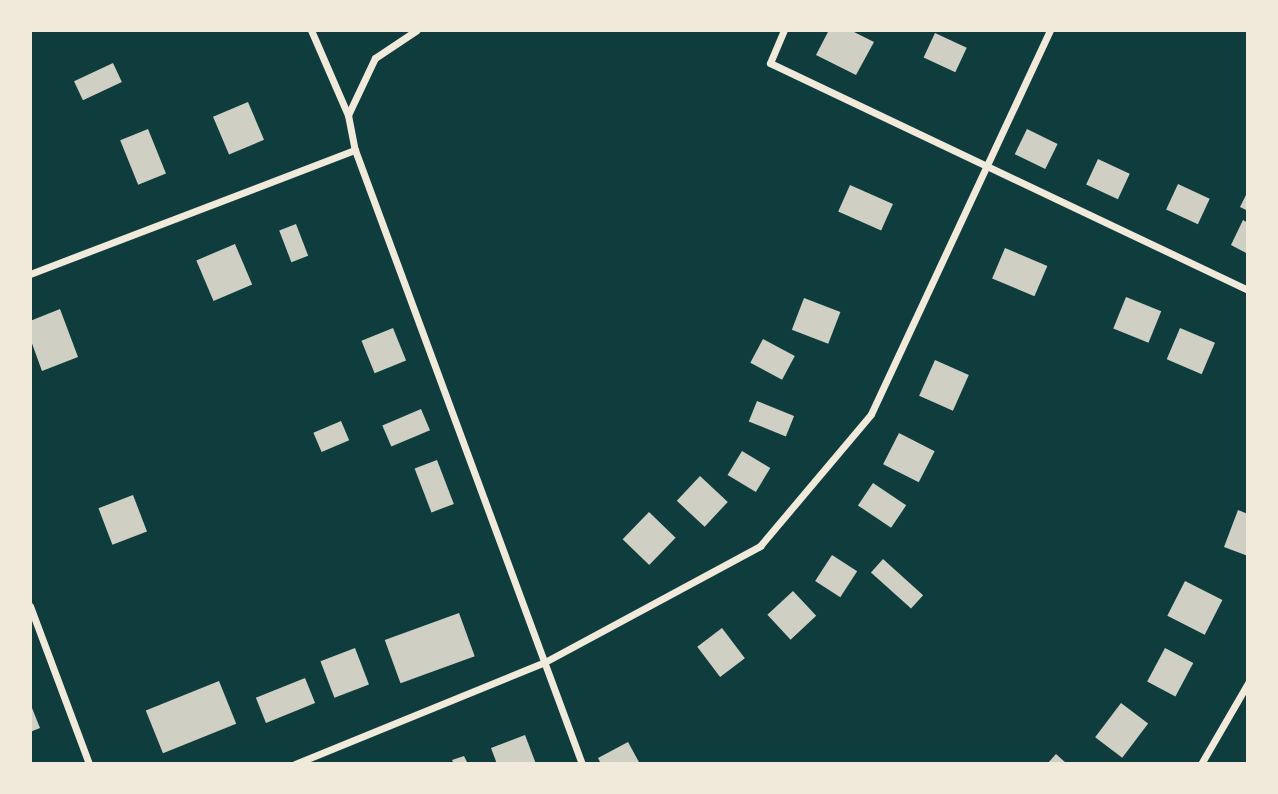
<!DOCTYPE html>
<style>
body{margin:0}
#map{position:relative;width:1278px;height:794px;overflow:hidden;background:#0f3d3e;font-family:"PT Sans",sans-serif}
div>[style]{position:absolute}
.building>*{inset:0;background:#cfcfc3;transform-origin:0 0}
.minor>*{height:7px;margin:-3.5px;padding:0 3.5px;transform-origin:3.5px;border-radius:3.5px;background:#f1e9da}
span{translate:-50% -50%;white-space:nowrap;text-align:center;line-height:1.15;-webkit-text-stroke:7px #f1e9da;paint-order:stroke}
.frame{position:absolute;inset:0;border:32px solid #f1e9da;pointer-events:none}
</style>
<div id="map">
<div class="building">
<div style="clip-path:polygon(829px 30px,850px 30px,874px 42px,856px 75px,816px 55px)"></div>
<div style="left:935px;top:33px;width:35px;height:27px;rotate:25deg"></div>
<div style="left:113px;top:63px;width:21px;height:43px;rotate:65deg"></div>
<div style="left:248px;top:102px;width:41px;height:38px;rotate:67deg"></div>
<div style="left:148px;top:129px;width:48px;height:30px;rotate:68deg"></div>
<div style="left:1027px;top:129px;width:34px;height:28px;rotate:26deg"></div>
<div style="left:1098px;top:159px;width:35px;height:28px;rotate:25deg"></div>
<div style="left:1178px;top:184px;width:35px;height:28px;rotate:25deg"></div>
<div style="left:850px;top:185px;width:47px;height:29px;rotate:24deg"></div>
<div style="clip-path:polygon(1248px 191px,1248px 211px,1240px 207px)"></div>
<div style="clip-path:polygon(1243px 220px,1248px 223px,1248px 254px,1231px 245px)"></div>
<div style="left:296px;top:224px;width:34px;height:18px;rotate:69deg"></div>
<div style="left:235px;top:244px;width:44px;height:42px;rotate:67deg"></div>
<div style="left:1005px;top:248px;width:46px;height:33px;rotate:23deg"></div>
<div style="left:1126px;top:297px;width:38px;height:34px;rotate:22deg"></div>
<div style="left:804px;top:298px;width:39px;height:34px;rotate:21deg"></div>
<div style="clip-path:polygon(60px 309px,78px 357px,42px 371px,30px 338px,30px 321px)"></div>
<div style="left:393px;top:328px;width:35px;height:34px;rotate:68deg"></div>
<div style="left:1180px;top:328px;width:38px;height:34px;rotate:23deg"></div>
<div style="left:763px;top:339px;width:36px;height:27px;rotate:28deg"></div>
<div style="left:935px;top:360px;width:37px;height:39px;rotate:24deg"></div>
<div style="left:757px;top:401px;width:40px;height:22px;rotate:22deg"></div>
<div style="left:421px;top:409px;width:23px;height:42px;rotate:67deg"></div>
<div style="left:341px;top:421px;width:21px;height:30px;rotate:67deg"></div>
<div style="left:899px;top:433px;width:40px;height:35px;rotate:27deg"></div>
<div style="left:742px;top:451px;width:33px;height:28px;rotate:31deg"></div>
<div style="left:437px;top:460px;width:47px;height:24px;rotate:69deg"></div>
<div style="left:700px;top:476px;width:38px;height:34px;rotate:43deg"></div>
<div style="left:873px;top:483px;width:40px;height:27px;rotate:34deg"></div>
<div style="left:133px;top:495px;width:39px;height:37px;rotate:69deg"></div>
<div style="clip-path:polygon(1238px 510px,1248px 514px,1248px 556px,1224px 547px)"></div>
<div style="left:649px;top:512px;width:37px;height:38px;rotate:44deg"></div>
<div style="left:832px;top:555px;width:30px;height:31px;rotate:33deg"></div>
<div style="left:883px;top:559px;width:54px;height:18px;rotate:42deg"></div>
<div style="left:1185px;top:581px;width:42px;height:39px;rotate:27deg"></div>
<div style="left:793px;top:591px;width:34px;height:35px;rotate:47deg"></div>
<div style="left:459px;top:613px;width:46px;height:79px;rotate:70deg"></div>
<div style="left:722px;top:628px;width:38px;height:31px;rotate:53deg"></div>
<div style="left:355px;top:648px;width:39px;height:37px;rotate:69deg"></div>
<div style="left:1165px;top:648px;width:32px;height:38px;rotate:28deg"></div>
<div style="left:305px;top:678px;width:27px;height:53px;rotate:68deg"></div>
<div style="left:219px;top:681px;width:46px;height:79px;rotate:68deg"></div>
<div style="clip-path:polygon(30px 703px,40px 728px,30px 732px)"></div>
<div style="left:1121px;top:703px;width:34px;height:43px;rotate:37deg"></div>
<div style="clip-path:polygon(525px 735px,536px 764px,497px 764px,491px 748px)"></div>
<div style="clip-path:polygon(628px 742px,640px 764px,601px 764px,598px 758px)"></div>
<div style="clip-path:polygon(1056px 754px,1067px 764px,1047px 764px)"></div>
<div style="clip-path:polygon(464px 756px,468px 764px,454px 764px,452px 760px)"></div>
</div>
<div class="minor">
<div style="left:311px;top:30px;width:93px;rotate:66.5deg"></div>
<div style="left:348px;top:115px;width:36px;rotate:79deg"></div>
<div style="left:355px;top:150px;width:655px;rotate:69.71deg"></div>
<div style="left:784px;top:30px;width:36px;rotate:113deg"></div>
<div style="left:770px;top:63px;width:529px;rotate:25.4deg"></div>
<div style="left:348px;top:115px;width:63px;rotate:-64.7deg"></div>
<div style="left:375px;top:58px;width:50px;rotate:-33.7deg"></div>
<div style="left:30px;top:274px;width:348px;rotate:-20.9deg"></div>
<div style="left:30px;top:606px;width:169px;rotate:69.5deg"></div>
<div style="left:295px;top:764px;width:268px;rotate:-22.2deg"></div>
<div style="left:543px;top:663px;width:247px;rotate:-28.3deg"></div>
<div style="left:760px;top:546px;width:172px;rotate:-49.9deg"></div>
<div style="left:871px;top:414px;width:424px;rotate:-65deg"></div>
<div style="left:1201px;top:764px;width:94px;rotate:-59.9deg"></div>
</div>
<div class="frame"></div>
</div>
